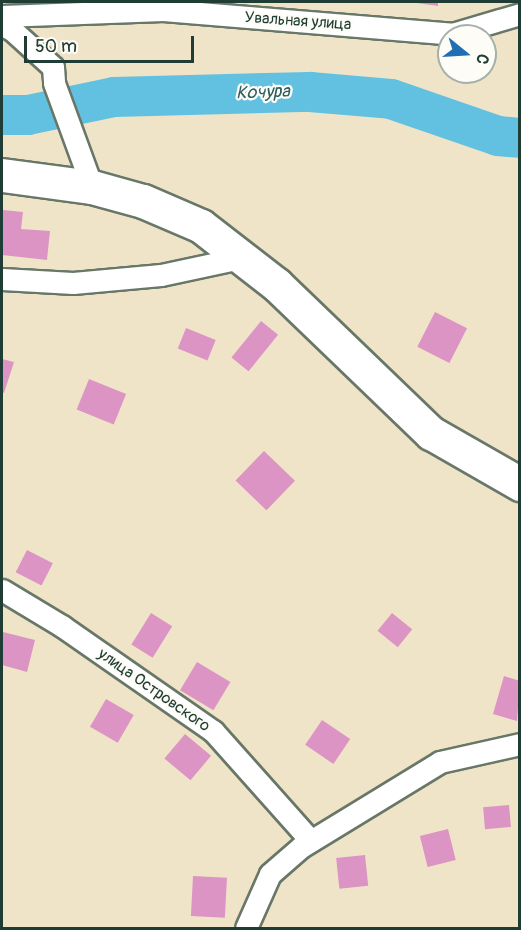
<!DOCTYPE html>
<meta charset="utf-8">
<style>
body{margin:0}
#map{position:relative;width:521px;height:930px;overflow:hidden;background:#efe4c8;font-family:Pangolin,sans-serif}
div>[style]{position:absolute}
.river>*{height:40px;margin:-20px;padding:0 20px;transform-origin:20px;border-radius:20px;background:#62c1e0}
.building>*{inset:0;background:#dc94c5;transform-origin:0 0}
.roads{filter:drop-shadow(2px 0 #687768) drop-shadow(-2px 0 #687768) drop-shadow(0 2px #687768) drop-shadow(0 -2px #687768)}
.street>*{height:21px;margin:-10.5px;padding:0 10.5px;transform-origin:10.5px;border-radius:10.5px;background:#fff}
.primary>*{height:33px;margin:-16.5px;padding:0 16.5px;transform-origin:16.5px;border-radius:16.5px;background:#fff}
span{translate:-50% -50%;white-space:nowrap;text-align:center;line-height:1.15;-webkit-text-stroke:4.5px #fdfcf7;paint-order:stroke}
.street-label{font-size:16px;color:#1f3d34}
.water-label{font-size:18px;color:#305e5f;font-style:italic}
.frame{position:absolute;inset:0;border:3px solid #1f3d34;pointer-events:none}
.north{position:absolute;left:437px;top:24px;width:60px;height:60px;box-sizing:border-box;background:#fdfcf7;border:2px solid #a4b0a9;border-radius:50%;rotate:108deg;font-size:16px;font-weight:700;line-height:24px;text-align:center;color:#1f3d34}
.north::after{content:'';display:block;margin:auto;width:21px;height:27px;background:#1f6fb2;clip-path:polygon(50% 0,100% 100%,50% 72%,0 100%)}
.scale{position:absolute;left:24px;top:36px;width:170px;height:27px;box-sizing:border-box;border:3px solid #1f3d34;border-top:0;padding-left:8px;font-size:18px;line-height:21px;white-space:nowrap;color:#1f3d34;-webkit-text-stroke:4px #fdfcf7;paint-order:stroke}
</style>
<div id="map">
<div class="river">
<div style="left:2px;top:115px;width:26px"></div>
<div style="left:28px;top:115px;width:88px;rotate:-11.8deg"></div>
<div style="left:114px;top:97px;width:196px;rotate:-1.5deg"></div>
<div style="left:310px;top:92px;width:81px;rotate:4.9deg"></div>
<div style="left:391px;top:99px;width:113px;rotate:19.1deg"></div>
<div style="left:498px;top:136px;width:22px;rotate:5deg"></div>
</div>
<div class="building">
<div style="clip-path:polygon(410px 2px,438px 2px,438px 6px)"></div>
<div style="clip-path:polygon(3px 210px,23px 212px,21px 229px,50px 231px,47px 260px,2px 255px)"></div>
<div style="left:435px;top:312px;width:36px;height:39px;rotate:27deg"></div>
<div style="left:261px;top:321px;width:22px;height:47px;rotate:39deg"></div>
<div style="left:186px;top:328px;width:32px;height:22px;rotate:22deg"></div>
<div style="clip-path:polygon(2px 359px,14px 362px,4px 393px,2px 392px)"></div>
<div style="left:89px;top:379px;width:40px;height:33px;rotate:22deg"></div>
<div style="left:264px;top:451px;width:43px;height:41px;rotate:44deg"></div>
<div style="left:27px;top:550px;width:29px;height:25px;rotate:27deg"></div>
<div style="left:151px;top:613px;width:25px;height:37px;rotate:32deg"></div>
<div style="left:392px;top:613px;width:26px;height:23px;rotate:39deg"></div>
<div style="clip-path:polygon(3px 632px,35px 640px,27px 672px,2px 665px)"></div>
<div style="left:197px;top:662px;width:39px;height:33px;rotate:31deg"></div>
<div style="clip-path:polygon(504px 676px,520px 681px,517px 721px,493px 714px)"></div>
<div style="left:106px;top:699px;width:32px;height:32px;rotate:30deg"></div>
<div style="left:322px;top:720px;width:34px;height:30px;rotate:34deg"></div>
<div style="left:185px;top:734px;width:34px;height:32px;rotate:40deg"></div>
<div style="left:509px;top:805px;width:22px;height:26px;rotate:85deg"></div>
<div style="left:448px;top:829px;width:32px;height:29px;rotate:76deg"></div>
<div style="left:365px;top:855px;width:31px;height:29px;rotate:84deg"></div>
<div style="left:193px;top:876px;width:34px;height:40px;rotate:3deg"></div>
</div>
<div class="roads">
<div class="street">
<div style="left:2px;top:16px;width:161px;rotate:-2.1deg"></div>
<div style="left:163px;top:10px;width:290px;rotate:4.7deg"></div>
<div style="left:452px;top:34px;width:71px;rotate:-16.4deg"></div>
<div style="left:2px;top:25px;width:11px;rotate:27deg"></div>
<div style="left:12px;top:30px;width:55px;rotate:42.1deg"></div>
<div style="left:53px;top:67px;width:16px;rotate:86deg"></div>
<div style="left:54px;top:83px;width:111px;rotate:69.9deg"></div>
<div style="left:2px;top:279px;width:71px;rotate:3.2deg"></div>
<div style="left:73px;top:283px;width:88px;rotate:-5.2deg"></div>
<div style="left:161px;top:275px;width:86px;rotate:-12.1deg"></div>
<div style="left:2px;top:590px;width:70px;rotate:31deg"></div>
<div style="left:62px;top:626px;width:184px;rotate:34.8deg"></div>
<div style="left:213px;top:731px;width:147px;rotate:48.3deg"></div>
<div style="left:246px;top:928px;width:59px;rotate:-66deg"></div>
<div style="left:270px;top:874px;width:41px;rotate:-41.1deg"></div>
<div style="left:301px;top:847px;width:163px;rotate:-31.4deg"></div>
<div style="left:440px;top:762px;width:82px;rotate:-12.7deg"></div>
</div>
<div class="primary">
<div style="left:2px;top:175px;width:91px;rotate:7.6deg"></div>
<div style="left:92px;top:187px;width:53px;rotate:15.4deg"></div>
<div style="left:143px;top:201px;width:63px;rotate:23.3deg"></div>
<div style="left:201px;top:226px;width:96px;rotate:37.8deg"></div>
<div style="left:277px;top:285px;width:214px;rotate:43.9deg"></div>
<div style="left:431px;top:433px;width:103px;rotate:29.8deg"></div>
</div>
</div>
<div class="street-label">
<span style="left:298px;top:21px;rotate:4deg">Увальная улица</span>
<span style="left:154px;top:690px;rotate:35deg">улица Островского</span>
</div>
<div class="water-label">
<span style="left:263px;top:93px;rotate:-2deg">Кочура</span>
</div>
<div class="frame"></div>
<div class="north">С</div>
<div class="scale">50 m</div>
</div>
